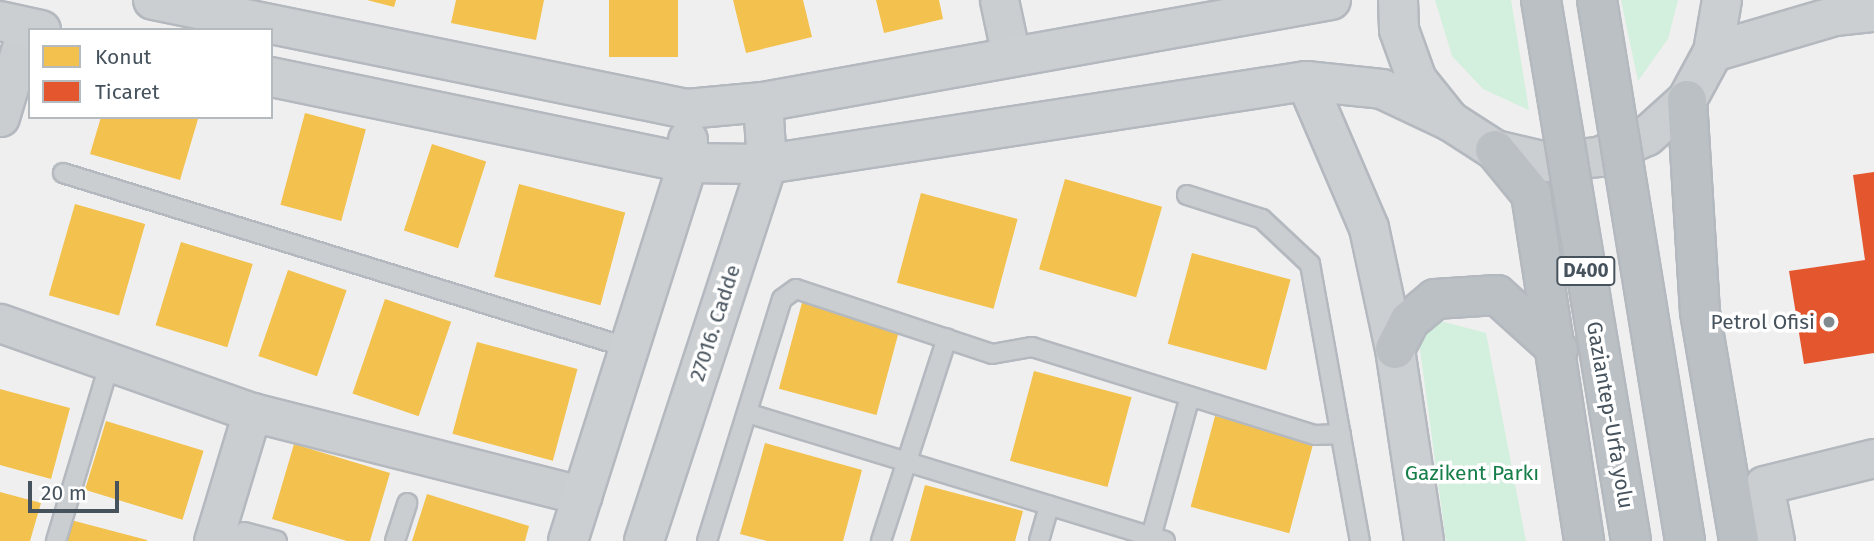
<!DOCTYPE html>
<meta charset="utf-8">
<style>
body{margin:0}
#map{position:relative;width:1874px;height:541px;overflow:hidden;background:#f0efef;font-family:"Fira Sans",sans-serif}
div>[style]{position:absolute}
.green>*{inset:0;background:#d3efdd}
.homes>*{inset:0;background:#f2c14e;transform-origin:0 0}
.shops>*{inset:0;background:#e4572e}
.roads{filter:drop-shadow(2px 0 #b4b9bf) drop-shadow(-2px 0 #b4b9bf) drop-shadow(0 2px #b4b9bf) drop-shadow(0 -2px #b4b9bf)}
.lane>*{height:18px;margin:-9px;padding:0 9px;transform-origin:9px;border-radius:9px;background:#cbced0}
.street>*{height:37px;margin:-18.5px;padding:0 18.5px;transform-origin:18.5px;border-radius:18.5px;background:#cbced0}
.secondary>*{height:38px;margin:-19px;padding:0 19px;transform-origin:19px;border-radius:19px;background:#cbcfd1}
.highway>*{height:38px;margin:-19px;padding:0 19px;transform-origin:19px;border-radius:19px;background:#bbc0c5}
.bridges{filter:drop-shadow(2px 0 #b4b9bf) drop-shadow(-2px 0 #b4b9bf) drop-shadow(0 2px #b4b9bf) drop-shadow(0 -2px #b4b9bf)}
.highway-bridge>*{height:38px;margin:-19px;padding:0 19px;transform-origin:19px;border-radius:19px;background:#bbc0c5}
.dots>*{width:19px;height:19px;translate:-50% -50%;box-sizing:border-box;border:4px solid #fff;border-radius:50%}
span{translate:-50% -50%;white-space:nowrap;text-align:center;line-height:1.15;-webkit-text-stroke:7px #fff;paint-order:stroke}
.shield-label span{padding:2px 5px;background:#fff;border:2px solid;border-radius:5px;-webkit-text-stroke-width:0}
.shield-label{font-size:19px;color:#46525c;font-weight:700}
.poi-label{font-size:21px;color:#46525c}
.right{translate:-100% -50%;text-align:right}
.street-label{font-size:21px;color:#46525c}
.park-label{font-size:21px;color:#157e49}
.legend{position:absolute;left:28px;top:28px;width:245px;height:91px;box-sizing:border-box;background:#fff;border:2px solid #b5babe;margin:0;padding:9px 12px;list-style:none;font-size:21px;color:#46525c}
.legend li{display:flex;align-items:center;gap:14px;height:35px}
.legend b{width:35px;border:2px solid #b5babe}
.scale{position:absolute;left:28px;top:481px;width:91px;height:32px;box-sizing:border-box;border:4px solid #46525c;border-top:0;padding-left:9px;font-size:21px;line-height:24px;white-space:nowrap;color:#46525c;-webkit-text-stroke:5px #fff;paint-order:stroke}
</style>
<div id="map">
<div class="green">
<div style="clip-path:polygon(1435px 0,1511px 0,1529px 110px,1483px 89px,1452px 56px)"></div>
<div style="clip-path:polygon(1621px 0,1678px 0,1668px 39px,1638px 81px)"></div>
<div style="clip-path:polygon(1437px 320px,1486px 333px,1526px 541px,1446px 541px,1417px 328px)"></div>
</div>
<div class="homes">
<div style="clip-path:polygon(367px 0,396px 0,394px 7px)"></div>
<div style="clip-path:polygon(456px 0,544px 0,536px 40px,451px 23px)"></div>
<div style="left:609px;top:0;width:69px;height:57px"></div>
<div style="clip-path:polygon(733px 0,803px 0,812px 37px,746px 53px)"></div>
<div style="clip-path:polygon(876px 0,939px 0,943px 19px,884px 33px)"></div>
<div style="left:305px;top:113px;width:63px;height:95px;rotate:15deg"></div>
<div style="clip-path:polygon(101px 117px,198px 119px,180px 180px,90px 154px)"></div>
<div style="left:432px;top:144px;width:57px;height:91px;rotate:18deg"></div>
<div style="left:1065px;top:179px;width:101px;height:94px;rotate:16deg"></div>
<div style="left:519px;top:184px;width:110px;height:96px;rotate:15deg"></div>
<div style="left:921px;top:193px;width:100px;height:93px;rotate:15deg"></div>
<div style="left:75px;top:204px;width:73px;height:95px;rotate:16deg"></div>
<div style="left:181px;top:242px;width:75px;height:87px;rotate:17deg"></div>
<div style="left:1192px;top:253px;width:102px;height:94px;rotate:15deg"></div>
<div style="left:288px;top:270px;width:62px;height:91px;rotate:19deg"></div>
<div style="left:385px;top:299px;width:70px;height:100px;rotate:19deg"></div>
<div style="left:803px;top:299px;width:101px;height:93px;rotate:15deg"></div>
<div style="left:477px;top:342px;width:104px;height:95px;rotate:15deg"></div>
<div style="left:1034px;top:371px;width:101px;height:93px;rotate:15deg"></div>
<div style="clip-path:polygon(0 389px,70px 408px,51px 479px,0 465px)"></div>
<div style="left:1215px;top:416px;width:102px;height:94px;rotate:15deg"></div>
<div style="left:106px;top:421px;width:102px;height:72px;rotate:17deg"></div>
<div style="clip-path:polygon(765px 443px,862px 470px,843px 541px,767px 541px,740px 534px)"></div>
<div style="clip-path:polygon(294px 444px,390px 473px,370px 541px,347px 541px,272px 519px)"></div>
<div style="clip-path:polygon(925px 485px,1023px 511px,1015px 541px,910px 541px)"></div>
<div style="clip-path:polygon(0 492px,41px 503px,30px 541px,0 541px)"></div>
<div style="clip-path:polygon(427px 494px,529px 526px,525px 541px,412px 541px)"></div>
<div style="clip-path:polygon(67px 519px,147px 540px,147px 541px,62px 541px)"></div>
</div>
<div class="shops">
<div style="clip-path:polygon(1874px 172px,1874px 353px,1804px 364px,1789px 271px,1865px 260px,1853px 175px)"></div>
</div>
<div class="roads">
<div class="lane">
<div style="left:63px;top:173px;width:592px;rotate:17.18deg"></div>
<div style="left:1187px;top:195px;width:79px;rotate:17.7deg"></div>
<div style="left:1262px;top:219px;width:66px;rotate:43.2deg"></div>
<div style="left:1310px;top:264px;width:281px;rotate:79.8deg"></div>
<div style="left:747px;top:413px;width:437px;rotate:17deg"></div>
<div style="left:1151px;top:537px;width:146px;rotate:-74.5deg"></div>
<div style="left:56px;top:541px;width:187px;rotate:-73.2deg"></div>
<div style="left:241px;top:541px;width:9px;rotate:-72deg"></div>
<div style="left:244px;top:532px;width:34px;rotate:15deg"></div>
<div style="left:395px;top:541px;width:40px;rotate:-72deg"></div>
<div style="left:707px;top:541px;width:253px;rotate:-72.8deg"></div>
<div style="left:782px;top:299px;width:17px;rotate:-36deg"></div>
<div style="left:796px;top:289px;width:206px;rotate:18.3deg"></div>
<div style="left:992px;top:354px;width:41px;rotate:-9.9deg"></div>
<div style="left:1032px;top:347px;width:296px;rotate:17.3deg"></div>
<div style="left:1315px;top:435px;width:26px;rotate:-2deg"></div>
<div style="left:881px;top:541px;width:213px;rotate:-72deg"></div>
<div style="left:1039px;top:541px;width:37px;rotate:-74deg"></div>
</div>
<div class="street">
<div style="left:999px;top:0;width:57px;rotate:77.9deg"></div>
<div style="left:0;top:117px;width:94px;rotate:-73.3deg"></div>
<div style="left:0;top:323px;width:267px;rotate:19.5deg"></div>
<div style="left:252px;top:412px;width:341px;rotate:14.2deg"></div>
<div style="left:213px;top:541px;width:135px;rotate:-73.2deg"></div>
<div style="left:1775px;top:541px;width:57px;rotate:-101.1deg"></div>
<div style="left:1764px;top:485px;width:113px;rotate:-13.8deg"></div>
</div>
<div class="secondary">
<div style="left:153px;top:0;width:545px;rotate:11.54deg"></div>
<div style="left:687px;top:109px;width:76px;rotate:-5.3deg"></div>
<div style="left:763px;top:102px;width:577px;rotate:-10.18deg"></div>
<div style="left:1398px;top:0;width:30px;rotate:88deg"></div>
<div style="left:1399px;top:30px;width:53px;rotate:70.2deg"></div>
<div style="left:1417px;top:80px;width:53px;rotate:51.2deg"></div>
<div style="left:1450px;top:121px;width:54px;rotate:32.8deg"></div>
<div style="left:1495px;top:150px;width:53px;rotate:13deg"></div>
<div style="left:1547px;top:162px;width:52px;rotate:-5.5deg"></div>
<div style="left:1599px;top:157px;width:52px;rotate:-23.6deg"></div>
<div style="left:1647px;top:136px;width:54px;rotate:-42deg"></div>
<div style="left:1687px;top:100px;width:55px;rotate:-61.6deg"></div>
<div style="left:1713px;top:52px;width:53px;rotate:-80.2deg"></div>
<div style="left:0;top:21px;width:42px;rotate:12.4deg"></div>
<div style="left:1713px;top:52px;width:127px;rotate:-16.4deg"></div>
<div style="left:1835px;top:16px;width:39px;rotate:-6deg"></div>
<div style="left:271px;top:77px;width:426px;rotate:11.7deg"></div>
<div style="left:688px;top:163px;width:79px;rotate:0.7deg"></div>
<div style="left:767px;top:164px;width:545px;rotate:-8.75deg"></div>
<div style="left:1306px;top:81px;width:76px;rotate:6deg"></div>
<div style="left:1382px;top:89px;width:75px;rotate:25.2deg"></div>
<div style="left:1306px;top:81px;width:160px;rotate:66.8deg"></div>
<div style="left:1369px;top:228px;width:124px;rotate:77.9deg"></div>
<div style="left:1395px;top:349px;width:194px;rotate:81.4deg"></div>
<div style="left:568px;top:541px;width:397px;rotate:-72.4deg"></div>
<div style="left:688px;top:163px;width:23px;rotate:-90deg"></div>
<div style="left:644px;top:541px;width:397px;rotate:-71.9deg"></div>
<div style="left:767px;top:164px;width:62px;rotate:-93.7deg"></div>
</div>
<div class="highway">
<div style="left:1687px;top:100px;width:212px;rotate:86.5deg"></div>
<div style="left:1700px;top:312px;width:232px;rotate:80.3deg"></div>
<div style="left:1495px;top:150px;width:57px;rotate:50.7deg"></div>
<div style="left:1531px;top:194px;width:351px;rotate:81.3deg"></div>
<div style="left:1395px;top:349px;width:31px;rotate:-63deg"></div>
<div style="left:1409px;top:321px;width:34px;rotate:-40deg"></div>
<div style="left:1435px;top:299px;width:62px;rotate:-3.7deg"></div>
<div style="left:1497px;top:295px;width:82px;rotate:42deg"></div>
</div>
</div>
<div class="bridges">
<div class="highway-bridge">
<div style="left:1541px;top:0;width:548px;rotate:80.55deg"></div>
<div style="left:1597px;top:0;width:548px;rotate:80.76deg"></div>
</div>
</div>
<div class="dots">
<div style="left:1829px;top:322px;background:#82898f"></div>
</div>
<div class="shield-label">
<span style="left:1586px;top:271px">D400</span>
</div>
<div class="poi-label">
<span class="right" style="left:1815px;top:322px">Petrol Ofisi</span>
</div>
<div class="street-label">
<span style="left:715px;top:323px;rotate:-72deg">27016. Cadde</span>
<span style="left:1610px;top:415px;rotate:80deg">Gaziantep-Urfa yolu</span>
</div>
<div class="park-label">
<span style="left:1472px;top:473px">Gazikent Parkı</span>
</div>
<ul class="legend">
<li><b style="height:19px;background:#f2c14e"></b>Konut</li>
<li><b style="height:19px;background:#e4572e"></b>Ticaret</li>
</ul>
<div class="scale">20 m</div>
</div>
